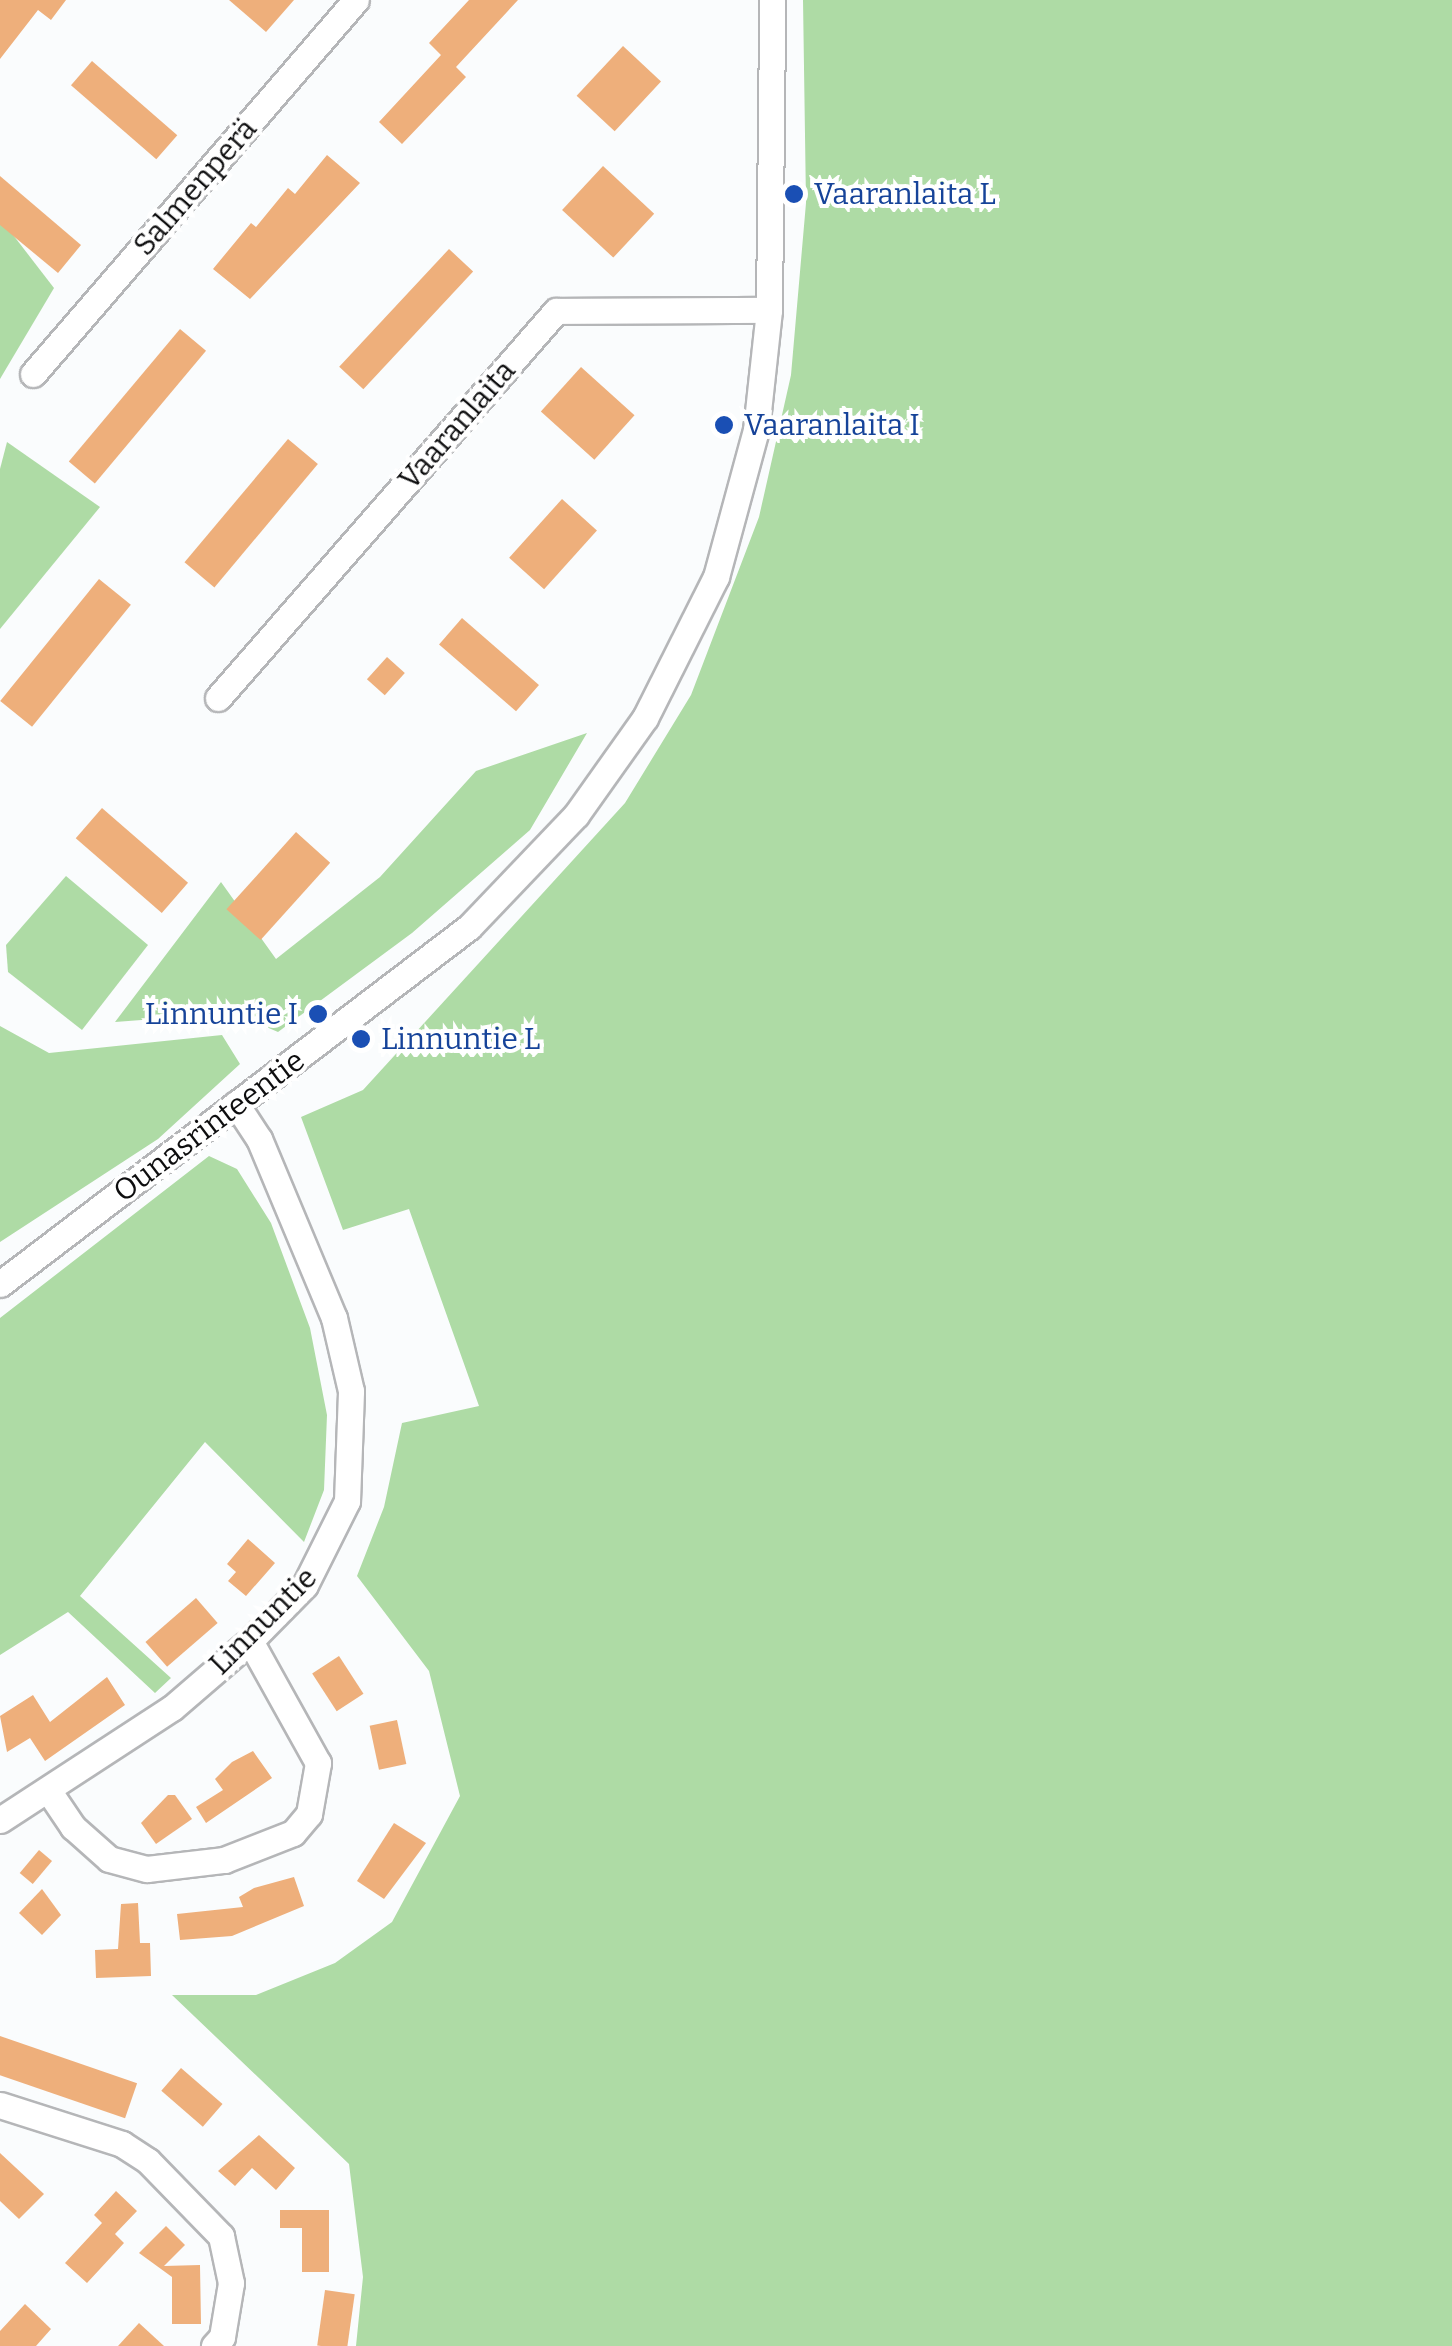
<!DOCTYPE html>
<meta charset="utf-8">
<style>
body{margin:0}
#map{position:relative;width:1452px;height:2346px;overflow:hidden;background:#fafcfd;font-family:Bitter,serif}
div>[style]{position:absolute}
.green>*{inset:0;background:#aedba5}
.building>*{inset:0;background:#eeaf7b;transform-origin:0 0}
.roads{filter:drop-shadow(2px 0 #b5b6b8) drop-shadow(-2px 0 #b5b6b8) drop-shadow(0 2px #b5b6b8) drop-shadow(0 -2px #b5b6b8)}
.minor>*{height:25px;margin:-12.5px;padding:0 12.5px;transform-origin:12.5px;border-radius:12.5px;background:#fff}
.dots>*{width:28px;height:28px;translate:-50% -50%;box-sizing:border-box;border:5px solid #fff;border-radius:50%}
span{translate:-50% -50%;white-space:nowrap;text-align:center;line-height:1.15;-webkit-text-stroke:8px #fff;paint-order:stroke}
.street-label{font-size:30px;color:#0d0d0e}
.transit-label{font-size:30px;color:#164399}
.left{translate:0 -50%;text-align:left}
.right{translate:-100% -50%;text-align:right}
</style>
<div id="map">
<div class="green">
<div style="clip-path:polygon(803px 0,1452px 0,1452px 2346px,356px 2346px,363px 2277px,349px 2164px,172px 1995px,256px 1995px,335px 1963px,392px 1922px,460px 1796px,429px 1671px,357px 1576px,384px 1507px,402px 1423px,479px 1406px,409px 1209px,343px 1230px,301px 1117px,363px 1090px,625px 803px,691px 695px,759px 517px,791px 375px,806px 203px)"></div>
<div style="clip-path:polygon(0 218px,54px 288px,0 379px)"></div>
<div style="clip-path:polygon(7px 442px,100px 507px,0 629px,0 469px)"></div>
<div style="clip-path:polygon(587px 733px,530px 830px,412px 933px,278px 1032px,234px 1013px,115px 1022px,221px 882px,276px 959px,380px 877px,476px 771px)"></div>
<div style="clip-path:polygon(66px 876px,148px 945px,82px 1030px,8px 972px,6px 945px)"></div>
<div style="clip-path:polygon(0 1026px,49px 1053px,222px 1035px,240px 1064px,158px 1139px,0 1242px)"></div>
<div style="clip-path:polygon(209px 1156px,237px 1169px,271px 1223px,310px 1328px,327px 1415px,324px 1490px,304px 1542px,205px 1442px,80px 1596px,171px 1678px,155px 1693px,68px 1612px,0 1655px,0 1318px)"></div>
</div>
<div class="building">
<div style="clip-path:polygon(0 0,66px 0,51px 20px,38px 10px,0 59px)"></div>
<div style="clip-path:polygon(229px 0,294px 0,266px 32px)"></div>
<div style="clip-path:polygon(469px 0,518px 0,456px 67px,466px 77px,402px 144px,379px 122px,441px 55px,429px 43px)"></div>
<div style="left:623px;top:46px;width:52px;height:68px;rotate:43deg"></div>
<div style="left:92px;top:61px;width:113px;height:32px;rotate:41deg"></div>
<div style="clip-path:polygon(327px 155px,360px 183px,250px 299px,213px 269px,251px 223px,256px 227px,288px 188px,295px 194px)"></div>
<div style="left:603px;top:166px;width:70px;height:60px;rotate:43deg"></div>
<div style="clip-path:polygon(0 176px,81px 245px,58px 273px,0 225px)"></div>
<div style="left:449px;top:249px;width:33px;height:161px;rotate:43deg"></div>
<div style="left:180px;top:329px;width:34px;height:173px;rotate:40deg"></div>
<div style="left:581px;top:367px;width:72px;height:60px;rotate:42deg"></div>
<div style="left:288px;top:439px;width:39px;height:161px;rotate:40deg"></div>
<div style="left:562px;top:499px;width:47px;height:79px;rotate:42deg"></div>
<div style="left:99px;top:579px;width:41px;height:157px;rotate:39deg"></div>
<div style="left:462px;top:618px;width:102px;height:35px;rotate:41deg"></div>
<div style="left:387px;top:657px;width:24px;height:30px;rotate:42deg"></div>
<div style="left:102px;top:808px;width:114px;height:40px;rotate:41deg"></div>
<div style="left:296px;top:832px;width:46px;height:104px;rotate:42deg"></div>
<div style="clip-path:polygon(248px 1539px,275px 1563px,246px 1596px,228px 1581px,236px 1572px,227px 1564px)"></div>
<div style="left:196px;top:1598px;width:33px;height:67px;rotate:49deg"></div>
<div style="left:339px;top:1656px;width:45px;height:32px;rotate:57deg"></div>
<div style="clip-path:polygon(107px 1677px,125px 1705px,45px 1761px,30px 1738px,7px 1752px,0 1716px,33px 1695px,50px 1722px)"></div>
<div style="left:397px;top:1720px;width:45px;height:28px;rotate:78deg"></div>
<div style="clip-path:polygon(253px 1751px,272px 1778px,206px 1823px,196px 1807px,223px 1790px,215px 1779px,232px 1762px)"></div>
<div style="clip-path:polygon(168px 1795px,175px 1795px,192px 1819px,156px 1844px,141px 1823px)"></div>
<div style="clip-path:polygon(394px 1823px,426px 1843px,384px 1899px,357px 1881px)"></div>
<div style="left:39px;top:1850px;width:17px;height:30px;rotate:40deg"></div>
<div style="clip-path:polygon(294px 1877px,304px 1906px,232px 1936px,180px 1940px,177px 1914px,243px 1907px,239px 1897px,254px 1888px)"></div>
<div style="clip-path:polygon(42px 1889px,61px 1915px,42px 1935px,19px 1913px)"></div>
<div style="clip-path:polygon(138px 1903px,140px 1943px,150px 1943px,151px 1976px,96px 1978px,95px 1950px,118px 1949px,121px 1904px)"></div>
<div style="left:0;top:2036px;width:145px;height:37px;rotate:19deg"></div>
<div style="left:181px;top:2068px;width:55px;height:30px;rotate:41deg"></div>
<div style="clip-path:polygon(259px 2135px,295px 2168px,276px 2190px,252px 2168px,235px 2186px,218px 2171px)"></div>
<div style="clip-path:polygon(0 2153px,44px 2194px,19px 2219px,0 2201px)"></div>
<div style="clip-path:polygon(116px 2191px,137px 2211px,115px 2234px,124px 2243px,87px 2283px,65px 2263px,102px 2223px,94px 2215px)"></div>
<div style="clip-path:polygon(280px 2210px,329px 2210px,329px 2272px,302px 2272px,302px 2228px,280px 2228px)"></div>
<div style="clip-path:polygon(166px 2226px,185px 2245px,164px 2266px,200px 2265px,201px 2324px,172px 2324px,172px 2277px,139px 2253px)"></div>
<div style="left:325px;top:2290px;width:30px;height:56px;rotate:8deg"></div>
<div style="clip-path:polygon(25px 2304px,51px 2329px,36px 2346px,0 2346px,0 2331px)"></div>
<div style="clip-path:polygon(139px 2323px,164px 2346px,118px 2346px)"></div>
</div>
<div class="roads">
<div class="minor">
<div style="left:33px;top:374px;width:494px;rotate:-49.2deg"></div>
<div style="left:218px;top:698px;width:514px;rotate:-48.87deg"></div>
<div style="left:556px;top:311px;width:213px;rotate:-0.3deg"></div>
<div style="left:0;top:1284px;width:589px;rotate:-37.28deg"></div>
<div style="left:469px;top:927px;width:155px;rotate:-46.3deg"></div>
<div style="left:576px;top:815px;width:119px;rotate:-54.6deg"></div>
<div style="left:645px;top:718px;width:158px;rotate:-63.3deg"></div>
<div style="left:716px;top:577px;width:152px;rotate:-74.8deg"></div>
<div style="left:756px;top:430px;width:121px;rotate:-83.8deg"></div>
<div style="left:769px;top:310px;width:310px;rotate:-89.4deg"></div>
<div style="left:48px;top:1790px;width:45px;rotate:56deg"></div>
<div style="left:73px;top:1827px;width:48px;rotate:41.6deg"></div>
<div style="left:109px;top:1859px;width:39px;rotate:15deg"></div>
<div style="left:147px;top:1869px;width:78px;rotate:-6.7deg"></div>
<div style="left:224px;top:1860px;width:74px;rotate:-21.4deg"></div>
<div style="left:293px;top:1833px;width:25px;rotate:-50deg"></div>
<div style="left:309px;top:1814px;width:52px;rotate:-80deg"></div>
<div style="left:318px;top:1763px;width:140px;rotate:-119.1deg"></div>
<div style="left:0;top:1820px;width:205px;rotate:-33.1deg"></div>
<div style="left:172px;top:1708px;width:103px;rotate:-40.7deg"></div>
<div style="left:250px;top:1641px;width:78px;rotate:-45.5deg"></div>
<div style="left:305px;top:1585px;width:94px;rotate:-63.4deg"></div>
<div style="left:347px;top:1501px;width:110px;rotate:-87.9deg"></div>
<div style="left:351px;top:1391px;width:75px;rotate:-103.1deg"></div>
<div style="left:334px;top:1318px;width:194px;rotate:-112.7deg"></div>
<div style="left:259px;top:1139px;width:42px;rotate:-123.3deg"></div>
<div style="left:0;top:2105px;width:128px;rotate:17.7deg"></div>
<div style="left:122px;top:2144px;width:31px;rotate:33deg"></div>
<div style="left:148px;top:2161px;width:105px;rotate:45.8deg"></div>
<div style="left:221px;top:2236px;width:48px;rotate:78deg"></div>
<div style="left:231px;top:2283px;width:55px;rotate:99.5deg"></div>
<div style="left:222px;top:2337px;width:12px;rotate:132deg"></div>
</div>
</div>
<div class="dots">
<div style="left:794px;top:194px;background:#1a4fb4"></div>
<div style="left:724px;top:425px;background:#1a4fb4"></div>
<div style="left:318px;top:1014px;background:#1a4fb4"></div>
<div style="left:361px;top:1039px;background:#1a4fb4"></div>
</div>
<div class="street-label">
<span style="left:195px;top:187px;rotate:-49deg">Salmenperä</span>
<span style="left:457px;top:425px;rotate:-49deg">Vaaranlaita</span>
<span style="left:209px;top:1126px;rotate:-37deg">Ounasrinteentie</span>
<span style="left:263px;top:1621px;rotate:-45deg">Linnuntie</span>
</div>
<div class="transit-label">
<span class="left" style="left:814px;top:194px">Vaaranlaita L</span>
<span class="left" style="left:744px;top:425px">Vaaranlaita I</span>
<span class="right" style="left:298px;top:1014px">Linnuntie I</span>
<span class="left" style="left:381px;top:1039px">Linnuntie L</span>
</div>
</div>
